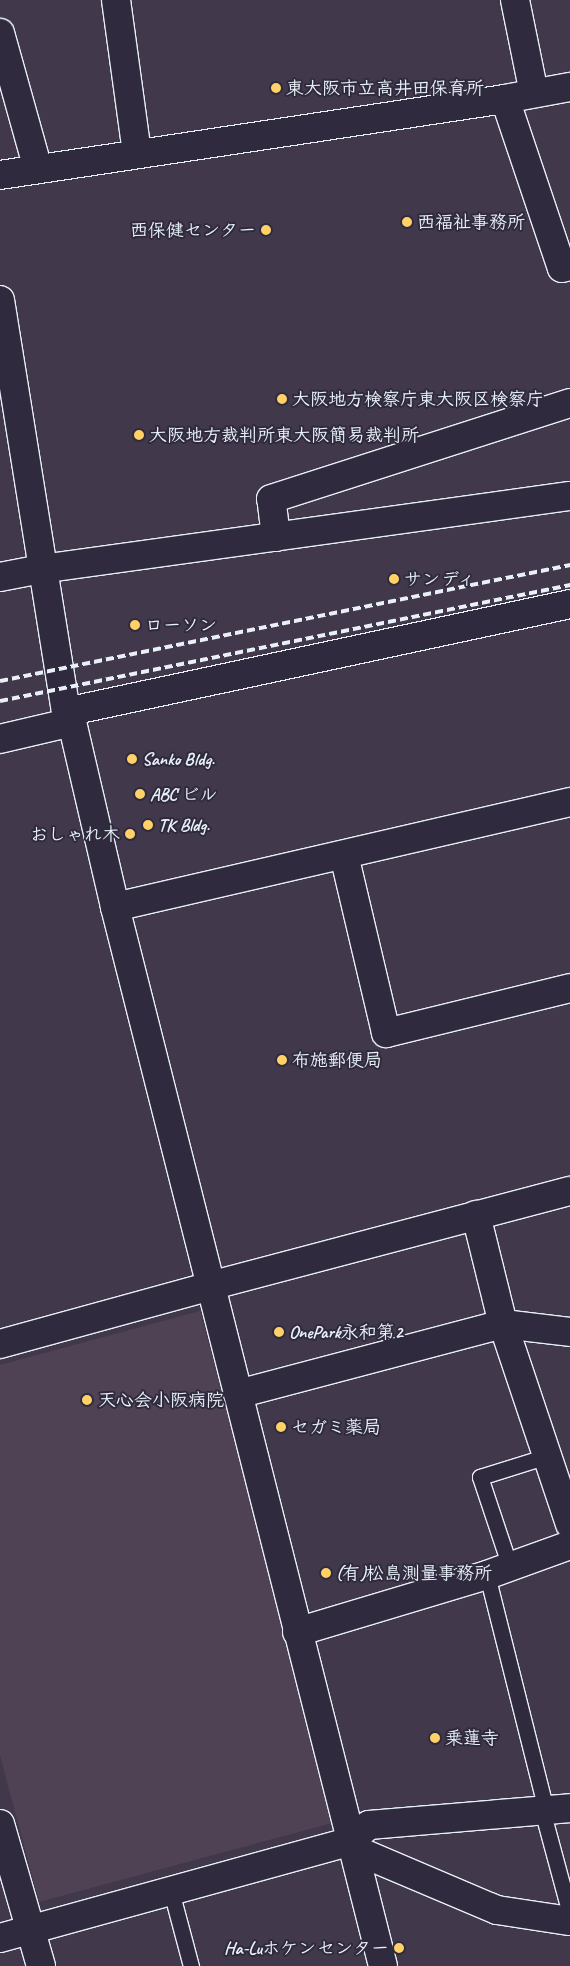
<!DOCTYPE html>
<meta charset="utf-8">
<style>
body{margin:0}
#map{position:relative;width:570px;height:1966px;overflow:hidden;background:#42384b;font-family:Caveat,"Klee One",sans-serif}
div>[style]{position:absolute}
.built>*{inset:0;background:#504255}
.roads{filter:drop-shadow(1px 0 #e8f1f8) drop-shadow(-1px 0 #e8f1f8) drop-shadow(0 1px #e8f1f8) drop-shadow(0 -1px #e8f1f8)}
.service>*{height:15px;margin:-7.5px;padding:0 7.5px;transform-origin:7.5px;border-radius:7.5px;background:#2f2a3d}
.minor>*{height:28px;margin:-14px;padding:0 14px;transform-origin:14px;border-radius:14px;background:#2f2a3d}
.tertiary>*{height:28px;margin:-14px;padding:0 14px;transform-origin:14px;border-radius:14px;background:#2f2a3d}
.rail>*{height:4px;margin-top:-2px;transform-origin:0;background:repeating-linear-gradient(90deg,#e8f1f8 0 8px,transparent 0 12px)}
.dots>*{width:14px;height:14px;translate:-50% -50%;box-sizing:border-box;border:2px solid #2f2a3d;border-radius:50%}
span{translate:-50% -50%;white-space:nowrap;text-align:center;line-height:1.15;-webkit-text-stroke:4px #2f2a3d;paint-order:stroke}
.poi-label{font-size:18px;color:#e8f1f8;font-weight:700}
.left{translate:0 -50%;text-align:left}
.right{translate:-100% -50%;text-align:right}
</style>
<div id="map">
<div class="built">
<div style="clip-path:polygon(200px 1311px,336px 1822px,39px 1902px,0 1755px,0 1365px)"></div>
</div>
<div class="roads">
<div class="service">
<div style="left:510px;top:1567px;width:95px;rotate:-108.4deg"></div>
<div style="left:480px;top:1477px;width:70px;rotate:-17.4deg"></div>
<div style="left:487px;top:1575px;width:242px;rotate:75.9deg"></div>
<div style="left:542px;top:1810px;width:108px;rotate:74.9deg"></div>
<div style="left:171px;top:1891px;width:78px;rotate:75.1deg"></div>
</div>
<div class="minor">
<div style="left:116px;top:0;width:155px;rotate:82.2deg"></div>
<div style="left:515px;top:0;width:95px;rotate:78.5deg"></div>
<div style="left:0;top:33px;width:141px;rotate:74.4deg"></div>
<div style="left:505px;top:99px;width:178px;rotate:71.4deg"></div>
<div style="left:562px;top:268px;width:8px;rotate:-14deg"></div>
<div style="left:0;top:175px;width:511px;rotate:-8.56deg"></div>
<div style="left:505px;top:99px;width:66px;rotate:-10.5deg"></div>
<div style="left:0;top:300px;width:417px;rotate:80.9deg"></div>
<div style="left:66px;top:712px;width:12px;rotate:59deg"></div>
<div style="left:72px;top:722px;width:190px;rotate:76.9deg"></div>
<div style="left:115px;top:907px;width:1092px;rotate:75.8deg"></div>
<div style="left:276px;top:537px;width:38px;rotate:-97deg"></div>
<div style="left:271px;top:499px;width:314px;rotate:-17.8deg"></div>
<div style="left:66px;top:712px;width:515px;rotate:-12.09deg"></div>
<div style="left:0;top:739px;width:74px;rotate:-13.3deg"></div>
<div style="left:344px;top:855px;width:183px;rotate:76.7deg"></div>
<div style="left:386px;top:1033px;width:189px;rotate:-13.7deg"></div>
<div style="left:115px;top:907px;width:467px;rotate:-13deg"></div>
<div style="left:476px;top:1215px;width:112px;rotate:76.1deg"></div>
<div style="left:503px;top:1324px;width:211px;rotate:71.5deg"></div>
<div style="left:0;top:1344px;width:218px;rotate:-15.4deg"></div>
<div style="left:210px;top:1286px;width:372px;rotate:-14.8deg"></div>
<div style="left:238px;top:1394px;width:274px;rotate:-14.8deg"></div>
<div style="left:503px;top:1324px;width:67px;rotate:6.8deg"></div>
<div style="left:297px;top:1632px;width:198px;rotate:-16.7deg"></div>
<div style="left:487px;top:1575px;width:88px;rotate:-19.9deg"></div>
<div style="left:353px;top:1849px;width:156px;rotate:23deg"></div>
<div style="left:497px;top:1910px;width:74px;rotate:8.6deg"></div>
<div style="left:0;top:1938px;width:364px;rotate:-15.4deg"></div>
<div style="left:351px;top:1841px;width:24px;rotate:-42deg"></div>
<div style="left:369px;top:1825px;width:202px;rotate:-4.8deg"></div>
</div>
<div class="tertiary">
<div style="left:0;top:577px;width:42px;rotate:-11deg"></div>
<div style="left:41px;top:569px;width:534px;rotate:-7.86deg"></div>
<div style="left:0;top:1824px;width:148px;rotate:73.9deg"></div>
</div>
</div>
<div class="rail">
<div style="left:0;top:681px;width:582px;rotate:-11.5deg"></div>
<div style="left:0;top:701px;width:582px;rotate:-11.5deg"></div>
</div>
<div class="dots">
<div style="left:276px;top:88px;background:#ffd166"></div>
<div style="left:407px;top:222px;background:#ffd166"></div>
<div style="left:266px;top:230px;background:#ffd166"></div>
<div style="left:282px;top:399px;background:#ffd166"></div>
<div style="left:139px;top:435px;background:#ffd166"></div>
<div style="left:394px;top:579px;background:#ffd166"></div>
<div style="left:135px;top:625px;background:#ffd166"></div>
<div style="left:132px;top:759px;background:#ffd166"></div>
<div style="left:140px;top:794px;background:#ffd166"></div>
<div style="left:148px;top:825px;background:#ffd166"></div>
<div style="left:130px;top:834px;background:#ffd166"></div>
<div style="left:282px;top:1060px;background:#ffd166"></div>
<div style="left:279px;top:1332px;background:#ffd166"></div>
<div style="left:87px;top:1400px;background:#ffd166"></div>
<div style="left:281px;top:1427px;background:#ffd166"></div>
<div style="left:326px;top:1573px;background:#ffd166"></div>
<div style="left:435px;top:1738px;background:#ffd166"></div>
<div style="left:399px;top:1948px;background:#ffd166"></div>
</div>
<div class="poi-label">
<span class="left" style="left:286px;top:88px">東大阪市立高井田保育所</span>
<span class="left" style="left:417px;top:222px">西福祉事務所</span>
<span class="right" style="left:256px;top:230px">西保健センター</span>
<span class="left" style="left:292px;top:399px">大阪地方検察庁東大阪区検察庁</span>
<span class="left" style="left:149px;top:435px">大阪地方裁判所東大阪簡易裁判所</span>
<span class="left" style="left:404px;top:579px">サンディ</span>
<span class="left" style="left:145px;top:625px">ローソン</span>
<span class="left" style="left:142px;top:759px">Sanko Bldg.</span>
<span class="left" style="left:150px;top:794px">ABC ビル</span>
<span class="left" style="left:158px;top:825px">TK Bldg.</span>
<span class="right" style="left:120px;top:834px">おしゃれ木</span>
<span class="left" style="left:292px;top:1060px">布施郵便局</span>
<span class="left" style="left:289px;top:1332px">OnePark永和第2</span>
<span class="left" style="left:98px;top:1400px">天心会小阪病院</span>
<span class="left" style="left:291px;top:1427px">セガミ薬局</span>
<span class="left" style="left:336px;top:1573px">(有)松島測量事務所</span>
<span class="left" style="left:445px;top:1738px">乗蓮寺</span>
<span class="right" style="left:389px;top:1948px">Ha-Luホケンセンター</span>
</div>
</div>
